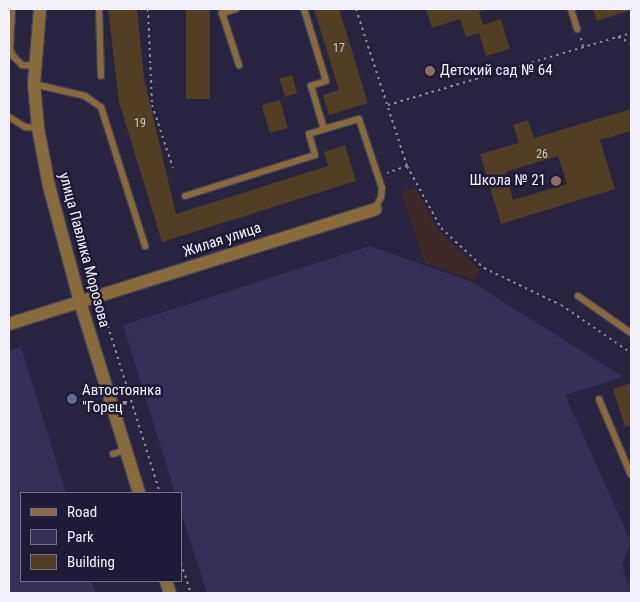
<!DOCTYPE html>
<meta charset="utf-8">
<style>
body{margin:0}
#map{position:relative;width:640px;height:602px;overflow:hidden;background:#28243f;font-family:"Roboto Condensed",sans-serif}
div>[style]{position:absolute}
.industrial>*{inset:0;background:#3e2a29}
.green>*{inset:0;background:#362f59}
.building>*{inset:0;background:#503f22;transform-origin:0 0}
.path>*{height:2px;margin-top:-1px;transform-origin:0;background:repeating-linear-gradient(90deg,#8c899c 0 2.5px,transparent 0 6.5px)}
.roads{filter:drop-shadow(1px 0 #444159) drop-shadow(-1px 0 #444159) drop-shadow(0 1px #444159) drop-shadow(0 -1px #444159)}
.service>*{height:6px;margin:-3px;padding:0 3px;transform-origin:3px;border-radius:3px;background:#896a3a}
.minor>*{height:12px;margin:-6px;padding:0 6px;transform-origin:6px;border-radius:6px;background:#896a3a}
.tertiary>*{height:12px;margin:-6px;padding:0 6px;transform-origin:6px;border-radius:6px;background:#896a3a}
.dots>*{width:14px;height:14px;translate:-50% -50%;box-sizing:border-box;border:2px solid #1f1a35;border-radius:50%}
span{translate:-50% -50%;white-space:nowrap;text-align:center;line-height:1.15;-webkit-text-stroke:5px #1f1a35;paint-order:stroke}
.number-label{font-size:12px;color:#cac4c6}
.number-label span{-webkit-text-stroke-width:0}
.poi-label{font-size:15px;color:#f2f1fc}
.left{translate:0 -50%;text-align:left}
.right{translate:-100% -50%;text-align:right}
.street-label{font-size:15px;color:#f2f1fc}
.frame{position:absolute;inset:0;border:10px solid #f2f1fc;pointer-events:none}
.legend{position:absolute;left:20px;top:492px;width:162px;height:90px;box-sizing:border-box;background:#1f1a35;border:1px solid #737085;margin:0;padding:6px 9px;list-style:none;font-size:15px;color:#f2f1fc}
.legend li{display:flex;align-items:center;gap:10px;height:25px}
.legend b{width:25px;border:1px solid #737085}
</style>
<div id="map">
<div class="industrial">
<div style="clip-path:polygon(415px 188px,438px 230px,480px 270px,474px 280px,425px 263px,401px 192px)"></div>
</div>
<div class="green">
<div style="clip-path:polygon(370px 246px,472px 282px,623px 377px,565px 395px,631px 542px,622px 565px,631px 593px,207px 593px,181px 512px,181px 493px,175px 493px,123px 325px)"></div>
<div style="clip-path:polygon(21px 347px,66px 493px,21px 493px,21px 581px,92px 581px,96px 593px,9px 593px,9px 351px)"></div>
</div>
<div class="building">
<div style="clip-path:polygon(108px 9px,137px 9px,144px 78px,176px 214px,328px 166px,324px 152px,345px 145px,356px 181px,162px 242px,119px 102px)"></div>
<div style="left:186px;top:9px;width:24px;height:90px"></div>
<div style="clip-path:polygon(314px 9px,339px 9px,368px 103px,329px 115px,323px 95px,339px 90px)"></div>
<div style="clip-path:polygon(426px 9px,486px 9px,479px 12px,483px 25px,501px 19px,510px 49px,486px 56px,479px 33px,466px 37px,460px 19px,432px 28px)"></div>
<div style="clip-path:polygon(593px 9px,631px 9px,631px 10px,597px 21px)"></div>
<div style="left:292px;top:75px;width:19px;height:13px;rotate:74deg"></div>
<div style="left:280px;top:100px;width:29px;height:19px;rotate:74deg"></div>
<div style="clip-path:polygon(evenodd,631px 109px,631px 131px,600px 140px,615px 189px,501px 224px,480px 154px,519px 143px,513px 125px,528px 120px,534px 138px,631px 109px,558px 156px,567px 184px,513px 200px,505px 172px,558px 156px)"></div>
<div style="clip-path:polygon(631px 383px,631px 425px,625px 427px,613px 389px)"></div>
</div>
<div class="path">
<div style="left:148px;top:9px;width:96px;rotate:87.6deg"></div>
<div style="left:152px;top:105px;width:66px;rotate:71.6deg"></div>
<div style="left:356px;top:9px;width:165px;rotate:72deg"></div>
<div style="left:407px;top:166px;width:21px;rotate:161deg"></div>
<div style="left:618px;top:37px;width:14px;rotate:25deg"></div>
<div style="left:581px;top:38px;width:9px;rotate:77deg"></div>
<div style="left:388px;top:105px;width:253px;rotate:-16.5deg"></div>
<div style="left:407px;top:166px;width:71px;rotate:61.3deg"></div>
<div style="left:441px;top:228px;width:59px;rotate:42.9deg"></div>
<div style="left:484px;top:268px;width:85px;rotate:25.7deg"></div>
<div style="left:561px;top:305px;width:85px;rotate:34.4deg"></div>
<div style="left:102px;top:307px;width:195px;rotate:72.7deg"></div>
<div style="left:181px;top:563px;width:32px;rotate:72deg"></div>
</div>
<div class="roads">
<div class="service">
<div style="left:12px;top:9px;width:40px;rotate:92.9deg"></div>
<div style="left:10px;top:49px;width:8px;rotate:67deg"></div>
<div style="left:13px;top:56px;width:13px;rotate:45deg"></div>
<div style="left:22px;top:65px;width:13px;rotate:4deg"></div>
<div style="left:99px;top:9px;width:67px;rotate:88.3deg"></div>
<div style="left:236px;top:9px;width:15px;rotate:164deg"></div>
<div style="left:222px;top:13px;width:55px;rotate:71.9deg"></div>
<div style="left:304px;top:9px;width:75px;rotate:73deg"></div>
<div style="left:326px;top:81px;width:16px;rotate:162deg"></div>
<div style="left:311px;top:86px;width:45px;rotate:73.2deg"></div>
<div style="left:324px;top:129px;width:36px;rotate:-16deg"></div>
<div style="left:359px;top:119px;width:73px;rotate:71.6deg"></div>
<div style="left:382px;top:188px;width:9px;rotate:96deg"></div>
<div style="left:381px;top:197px;width:13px;rotate:117deg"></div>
<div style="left:571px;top:9px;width:21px;rotate:73deg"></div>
<div style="left:34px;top:84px;width:52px;rotate:13.2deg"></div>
<div style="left:85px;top:96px;width:19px;rotate:35deg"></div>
<div style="left:101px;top:107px;width:146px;rotate:72.4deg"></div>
<div style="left:9px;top:117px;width:19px;rotate:32deg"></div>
<div style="left:25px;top:127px;width:13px;rotate:4deg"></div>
<div style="left:185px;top:196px;width:136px;rotate:-17.5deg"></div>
<div style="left:315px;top:155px;width:22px;rotate:-106deg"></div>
<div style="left:309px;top:134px;width:16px;rotate:-18deg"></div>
<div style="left:578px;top:296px;width:65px;rotate:34.9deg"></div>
<div style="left:599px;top:399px;width:82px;rotate:67.2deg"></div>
<div style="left:113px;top:454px;width:13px;rotate:-18deg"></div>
</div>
<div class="minor">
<div style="left:9px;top:324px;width:384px;rotate:-17.4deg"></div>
</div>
<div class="tertiary">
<div style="left:40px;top:9px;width:75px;rotate:94.6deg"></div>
<div style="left:34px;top:84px;width:44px;rotate:84.8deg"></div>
<div style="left:38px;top:128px;width:59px;rotate:79.3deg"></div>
<div style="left:49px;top:186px;width:120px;rotate:75deg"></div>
<div style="left:80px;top:302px;width:200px;rotate:72.8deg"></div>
<div style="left:166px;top:581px;width:13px;rotate:72deg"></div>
</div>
</div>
<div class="dots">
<div style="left:430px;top:71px;background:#8d6e63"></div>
<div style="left:556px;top:181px;background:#8d6e63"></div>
<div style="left:72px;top:399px;background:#5c6f8a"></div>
</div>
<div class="number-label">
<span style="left:339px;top:49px">17</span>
<span style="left:140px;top:124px">19</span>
<span style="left:542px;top:155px">26</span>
</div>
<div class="poi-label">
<span class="left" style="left:440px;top:71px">Детский сад № 64</span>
<span class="right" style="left:546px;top:181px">Школа № 21</span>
<span class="left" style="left:82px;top:399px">Автостоянка<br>"Горец"</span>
</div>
<div class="street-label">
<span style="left:222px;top:240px;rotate:-18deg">Жилая улица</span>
<span style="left:84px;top:250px;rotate:75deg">улица Павлика Морозова</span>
</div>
<div class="frame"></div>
<ul class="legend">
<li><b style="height:6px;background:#896a3a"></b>Road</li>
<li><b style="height:14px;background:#362f59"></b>Park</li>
<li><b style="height:14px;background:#503f22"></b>Building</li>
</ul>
</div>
